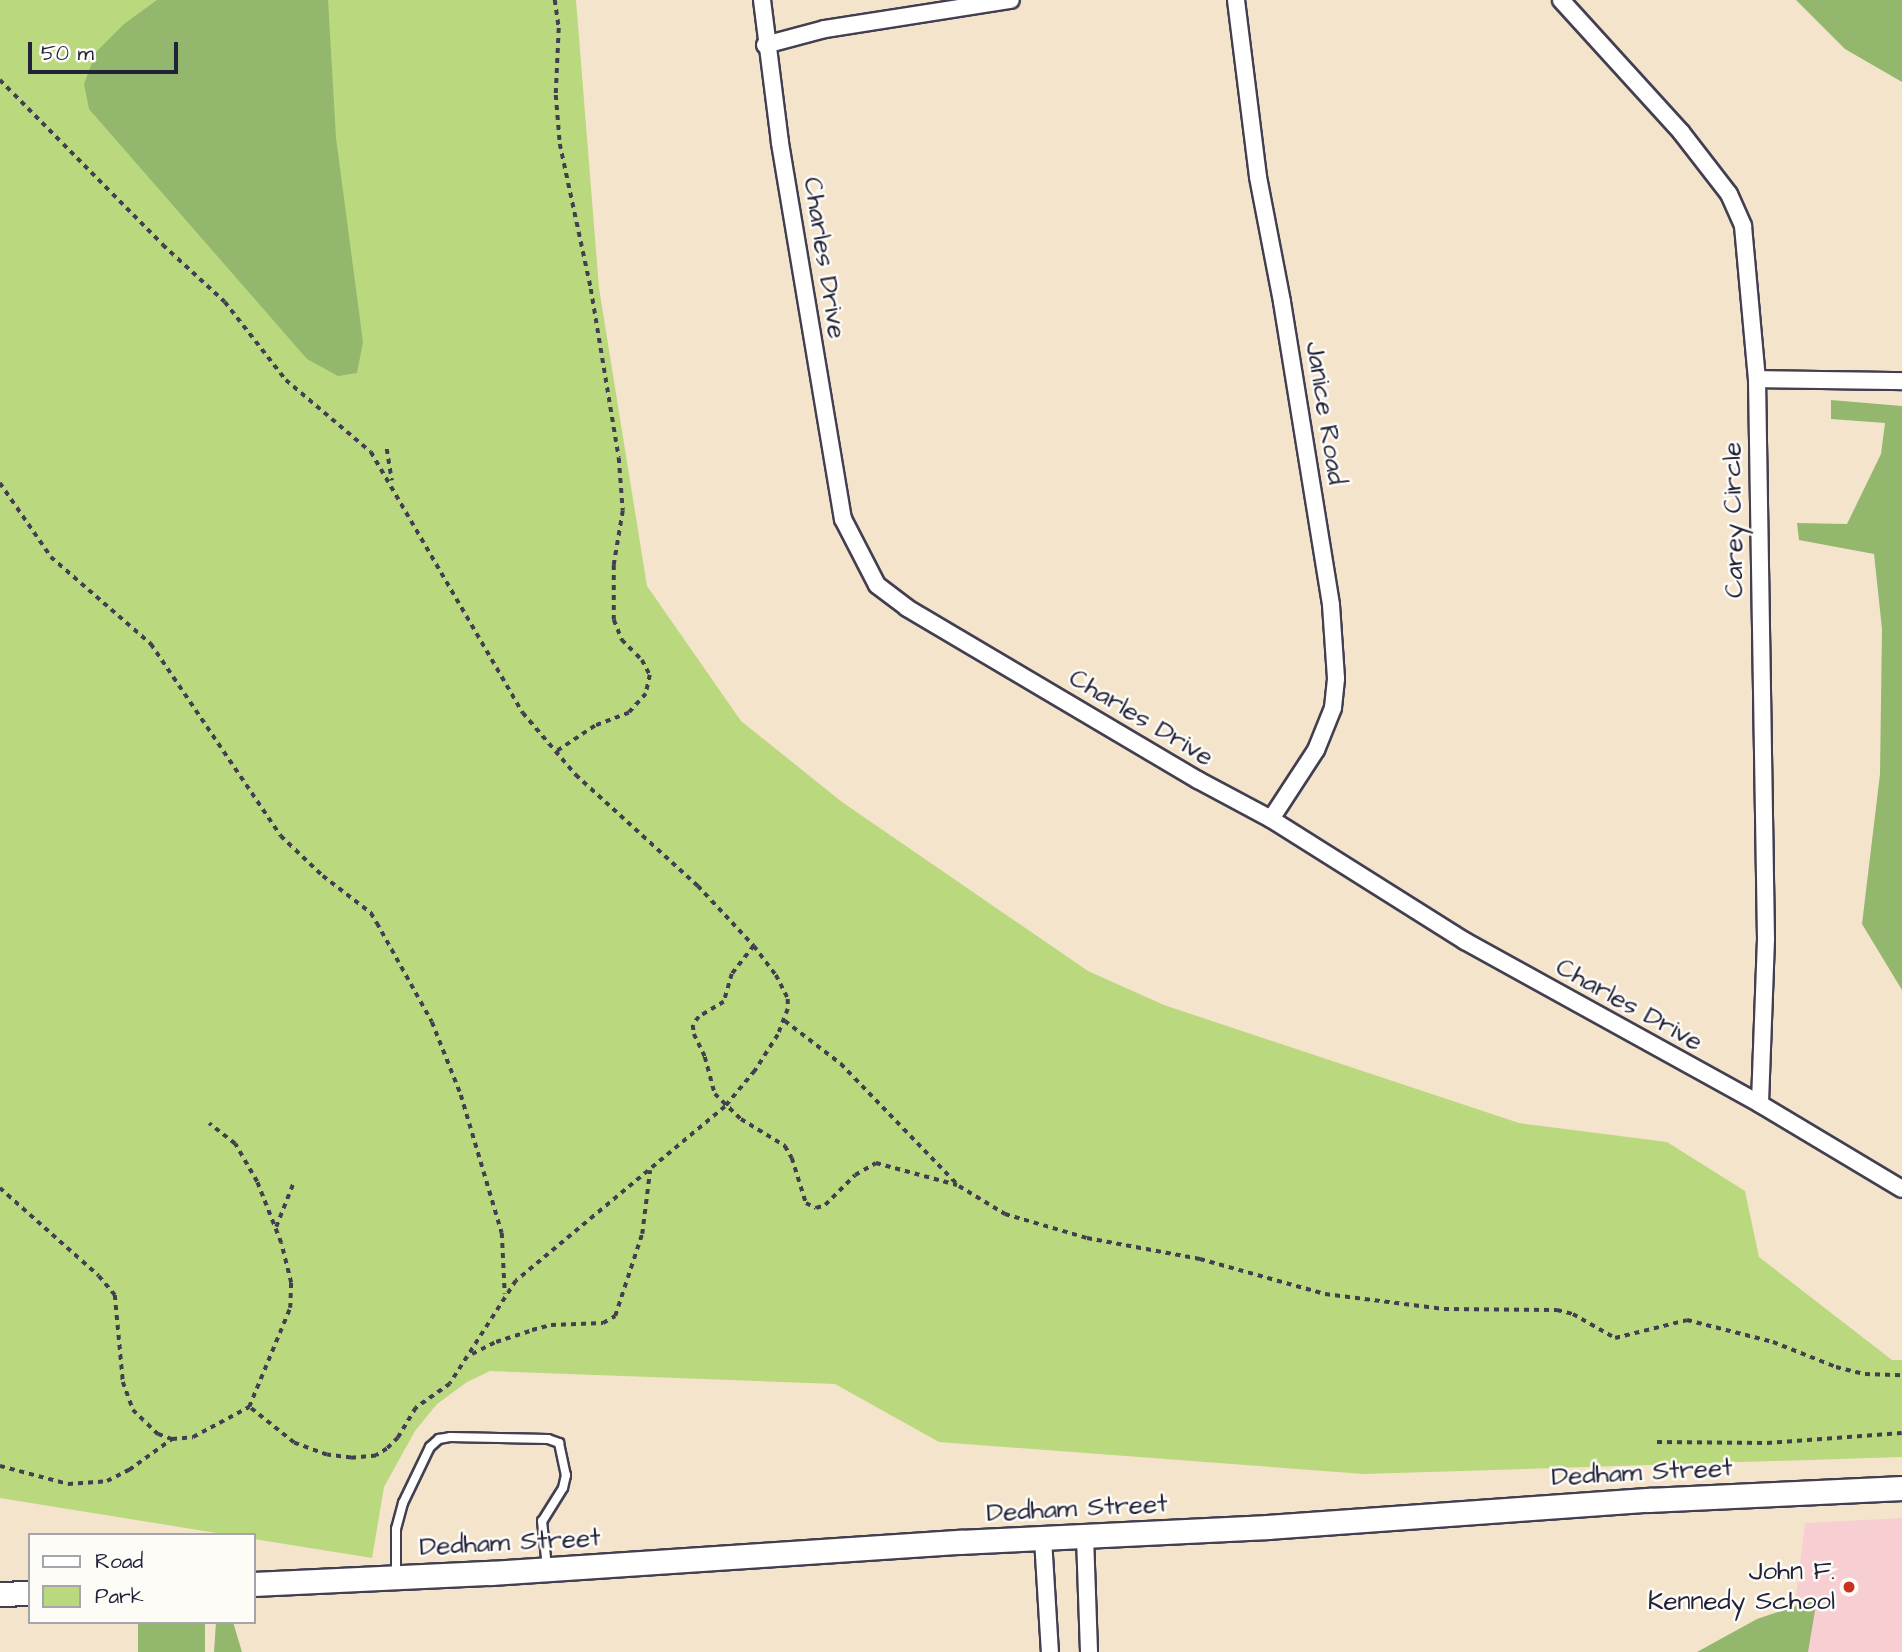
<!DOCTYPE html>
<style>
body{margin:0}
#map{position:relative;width:1902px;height:1652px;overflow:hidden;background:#f5e4cc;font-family:"Architects Daughter",sans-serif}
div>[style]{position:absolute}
.built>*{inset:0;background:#f7cfd3}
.green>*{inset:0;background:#bad87e}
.forest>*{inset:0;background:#93b86d;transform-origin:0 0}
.path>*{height:3.5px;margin-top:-1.75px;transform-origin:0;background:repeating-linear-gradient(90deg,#423f51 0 5px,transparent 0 10px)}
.roads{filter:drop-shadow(2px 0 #423f51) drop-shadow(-2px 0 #423f51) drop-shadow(0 2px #423f51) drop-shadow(0 -2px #423f51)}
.lane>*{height:8px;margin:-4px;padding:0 4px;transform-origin:4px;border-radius:4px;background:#fff}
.street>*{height:16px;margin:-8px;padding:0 8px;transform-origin:8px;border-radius:8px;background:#fff}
.secondary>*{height:23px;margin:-11.5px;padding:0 11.5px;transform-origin:11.5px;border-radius:11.5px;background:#fff}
.dots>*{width:19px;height:19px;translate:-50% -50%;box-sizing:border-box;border:4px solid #fdfcf7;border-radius:50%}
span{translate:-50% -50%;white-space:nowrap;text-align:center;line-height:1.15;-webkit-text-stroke:5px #fdfcf7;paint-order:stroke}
.street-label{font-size:26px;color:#22223b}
.poi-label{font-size:26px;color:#22223b}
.right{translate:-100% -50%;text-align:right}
.legend{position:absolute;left:28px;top:1533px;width:228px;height:91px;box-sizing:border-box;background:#fdfcf7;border:2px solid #a5a5ac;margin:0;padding:9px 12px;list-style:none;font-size:21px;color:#22223b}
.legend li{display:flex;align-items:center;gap:14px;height:35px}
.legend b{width:35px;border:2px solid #a5a5ac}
.scale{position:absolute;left:28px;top:42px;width:150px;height:32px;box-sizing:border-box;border:4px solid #22223b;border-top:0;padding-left:9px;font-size:21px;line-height:24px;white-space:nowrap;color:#22223b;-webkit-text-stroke:5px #fdfcf7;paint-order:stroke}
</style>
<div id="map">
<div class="built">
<div style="clip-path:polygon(1902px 1518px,1902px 1652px,1789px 1652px,1805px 1523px)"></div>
</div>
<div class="green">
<div style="clip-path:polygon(0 0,576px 0,599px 288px,647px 586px,741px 721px,842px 802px,1088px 971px,1164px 1005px,1519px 1123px,1667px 1142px,1745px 1191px,1759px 1257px,1892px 1360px,1902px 1360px,1902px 1457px,1364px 1474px,939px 1442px,835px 1384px,490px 1371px,467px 1382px,437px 1404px,415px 1431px,384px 1487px,372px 1558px,254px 1539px,254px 1535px,229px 1535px,0 1498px)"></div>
</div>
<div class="forest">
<div style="clip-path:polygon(157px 0,328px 0,336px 138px,363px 342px,357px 373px,338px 376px,307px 359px,89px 109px,84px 84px,96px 52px,124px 24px)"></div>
<div style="clip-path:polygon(1796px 0,1902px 0,1902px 82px,1845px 49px)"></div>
<div style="clip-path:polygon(1831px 400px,1902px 406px,1902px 990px,1862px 924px,1880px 774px,1882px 629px,1874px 554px,1799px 540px,1797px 523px,1847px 524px,1881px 454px,1885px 423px,1831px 419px)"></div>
<div style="clip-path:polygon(1817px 1599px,1808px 1652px,1697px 1652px,1757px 1619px)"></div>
<div style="left:138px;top:1622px;width:67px;height:30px"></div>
<div style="clip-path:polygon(216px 1622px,233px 1622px,242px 1652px,214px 1652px)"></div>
</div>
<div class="path">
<div style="left:555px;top:0;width:28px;rotate:82deg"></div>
<div style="left:559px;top:28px;width:67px;rotate:92.6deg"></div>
<div style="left:556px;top:95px;width:49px;rotate:85.3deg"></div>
<div style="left:560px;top:144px;width:148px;rotate:77.9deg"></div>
<div style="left:591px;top:289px;width:171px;rotate:80.6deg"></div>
<div style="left:619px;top:458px;width:53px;rotate:85.7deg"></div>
<div style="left:623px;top:511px;width:55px;rotate:99.5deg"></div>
<div style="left:614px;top:565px;width:55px;rotate:90deg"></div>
<div style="left:614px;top:620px;width:22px;rotate:68deg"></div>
<div style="left:622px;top:640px;width:28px;rotate:45deg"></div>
<div style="left:642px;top:660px;width:17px;rotate:62deg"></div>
<div style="left:650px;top:675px;width:19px;rotate:102deg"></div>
<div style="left:646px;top:694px;width:25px;rotate:132deg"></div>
<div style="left:629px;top:713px;width:36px;rotate:159deg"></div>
<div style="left:595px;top:726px;width:47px;rotate:146.3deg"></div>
<div style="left:0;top:80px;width:232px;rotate:45.3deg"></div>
<div style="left:163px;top:245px;width:84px;rotate:42.6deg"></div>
<div style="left:225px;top:302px;width:99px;rotate:52deg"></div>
<div style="left:286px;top:380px;width:111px;rotate:40.3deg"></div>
<div style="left:371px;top:452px;width:302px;rotate:59.8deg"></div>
<div style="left:523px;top:713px;width:82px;rotate:49.5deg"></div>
<div style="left:576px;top:775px;width:165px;rotate:42.3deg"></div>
<div style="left:698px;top:886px;width:82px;rotate:47deg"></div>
<div style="left:754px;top:946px;width:36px;rotate:53deg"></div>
<div style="left:776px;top:975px;width:27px;rotate:63deg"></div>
<div style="left:788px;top:999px;width:10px;rotate:90deg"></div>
<div style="left:788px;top:1009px;width:28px;rotate:111deg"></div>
<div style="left:778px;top:1035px;width:43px;rotate:122.6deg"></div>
<div style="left:755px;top:1071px;width:47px;rotate:129.8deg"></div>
<div style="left:725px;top:1107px;width:272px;rotate:140.2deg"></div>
<div style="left:516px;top:1281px;width:122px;rotate:122.7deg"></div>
<div style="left:450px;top:1384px;width:42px;rotate:144.8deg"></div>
<div style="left:416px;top:1408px;width:35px;rotate:121deg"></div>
<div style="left:398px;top:1438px;width:16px;rotate:135deg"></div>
<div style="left:387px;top:1449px;width:13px;rotate:148deg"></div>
<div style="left:376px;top:1456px;width:25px;rotate:175deg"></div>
<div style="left:351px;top:1458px;width:24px;rotate:-173deg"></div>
<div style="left:327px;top:1455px;width:35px;rotate:-160deg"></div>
<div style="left:294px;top:1443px;width:58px;rotate:-141.3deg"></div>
<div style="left:387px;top:449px;width:32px;rotate:81deg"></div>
<div style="left:0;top:483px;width:90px;rotate:55.4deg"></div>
<div style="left:51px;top:557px;width:133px;rotate:41deg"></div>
<div style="left:151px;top:644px;width:232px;rotate:55.9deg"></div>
<div style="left:281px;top:836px;width:58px;rotate:43.6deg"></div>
<div style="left:323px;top:876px;width:61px;rotate:37.6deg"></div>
<div style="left:371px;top:913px;width:12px;rotate:59deg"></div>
<div style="left:377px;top:923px;width:113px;rotate:60.9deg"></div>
<div style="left:432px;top:1022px;width:79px;rotate:68.3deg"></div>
<div style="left:461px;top:1095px;width:144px;rotate:73.5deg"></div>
<div style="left:502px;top:1233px;width:61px;rotate:87.2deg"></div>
<div style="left:754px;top:946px;width:36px;rotate:128deg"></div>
<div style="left:732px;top:974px;width:29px;rotate:106deg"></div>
<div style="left:724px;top:1002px;width:29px;rotate:149deg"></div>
<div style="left:699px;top:1017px;width:10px;rotate:127deg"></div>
<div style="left:693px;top:1025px;width:9px;rotate:84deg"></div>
<div style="left:694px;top:1034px;width:25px;rotate:64deg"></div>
<div style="left:705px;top:1057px;width:38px;rotate:75deg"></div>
<div style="left:715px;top:1094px;width:36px;rotate:44deg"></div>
<div style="left:741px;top:1119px;width:52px;rotate:31.5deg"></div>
<div style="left:785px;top:1146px;width:14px;rotate:60deg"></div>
<div style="left:792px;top:1158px;width:47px;rotate:72.7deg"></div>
<div style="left:806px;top:1203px;width:11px;rotate:27deg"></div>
<div style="left:816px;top:1208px;width:9px;rotate:-18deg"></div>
<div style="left:825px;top:1205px;width:42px;rotate:-45deg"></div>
<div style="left:855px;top:1175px;width:24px;rotate:-30deg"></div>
<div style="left:876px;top:1163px;width:84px;rotate:15.2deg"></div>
<div style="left:785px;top:1021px;width:71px;rotate:37.5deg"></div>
<div style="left:841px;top:1064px;width:170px;rotate:46deg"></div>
<div style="left:959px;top:1186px;width:54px;rotate:31.3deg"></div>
<div style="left:1005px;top:1214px;width:85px;rotate:16.3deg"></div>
<div style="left:1087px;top:1238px;width:115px;rotate:10.5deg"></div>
<div style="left:1200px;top:1259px;width:130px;rotate:15.6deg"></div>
<div style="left:1325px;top:1294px;width:120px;rotate:7.2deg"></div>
<div style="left:1444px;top:1309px;width:113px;rotate:0.5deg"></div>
<div style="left:1557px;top:1310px;width:16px;rotate:14deg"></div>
<div style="left:1573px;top:1314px;width:48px;rotate:29.7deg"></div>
<div style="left:1615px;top:1338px;width:74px;rotate:-14deg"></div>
<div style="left:1687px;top:1320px;width:89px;rotate:14.3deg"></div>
<div style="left:1773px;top:1342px;width:68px;rotate:21.6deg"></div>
<div style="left:1836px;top:1367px;width:30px;rotate:14deg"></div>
<div style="left:1865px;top:1374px;width:37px;rotate:2deg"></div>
<div style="left:0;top:1188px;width:132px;rotate:41.6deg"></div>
<div style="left:99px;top:1276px;width:25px;rotate:50deg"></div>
<div style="left:115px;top:1295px;width:87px;rotate:84.7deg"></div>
<div style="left:123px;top:1382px;width:30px;rotate:70deg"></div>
<div style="left:133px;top:1410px;width:35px;rotate:44deg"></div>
<div style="left:158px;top:1434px;width:15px;rotate:20deg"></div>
<div style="left:172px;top:1439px;width:21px;rotate:-5deg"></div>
<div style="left:193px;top:1437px;width:64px;rotate:-28.2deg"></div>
<div style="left:249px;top:1407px;width:107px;rotate:-67.5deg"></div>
<div style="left:290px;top:1308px;width:25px;rotate:-88deg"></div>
<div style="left:291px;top:1283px;width:41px;rotate:-104deg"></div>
<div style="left:281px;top:1243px;width:66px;rotate:-111.5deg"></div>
<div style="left:257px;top:1182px;width:44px;rotate:-120.1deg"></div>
<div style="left:235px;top:1144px;width:33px;rotate:-142deg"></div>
<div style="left:276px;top:1227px;width:46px;rotate:-68.4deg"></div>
<div style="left:472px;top:1354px;width:27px;rotate:-27deg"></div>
<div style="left:496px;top:1342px;width:38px;rotate:-18deg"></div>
<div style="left:532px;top:1330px;width:20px;rotate:-15deg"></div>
<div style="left:551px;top:1325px;width:52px;rotate:-2.2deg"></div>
<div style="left:603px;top:1323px;width:14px;rotate:-30deg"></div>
<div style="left:615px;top:1316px;width:86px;rotate:-71.8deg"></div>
<div style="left:642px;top:1234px;width:64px;rotate:-82.9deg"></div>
<div style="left:1657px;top:1442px;width:110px;rotate:0.5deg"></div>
<div style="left:1767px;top:1443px;width:135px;rotate:-4.2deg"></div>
<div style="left:0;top:1466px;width:70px;rotate:14.8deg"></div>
<div style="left:68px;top:1484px;width:39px;rotate:-4deg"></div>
<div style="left:107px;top:1481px;width:25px;rotate:-27deg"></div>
<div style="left:129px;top:1470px;width:53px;rotate:-35.8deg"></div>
</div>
<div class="roads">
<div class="lane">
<div style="left:396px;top:1574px;width:45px;rotate:-90deg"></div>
<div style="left:396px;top:1529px;width:27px;rotate:-75deg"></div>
<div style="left:403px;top:1503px;width:62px;rotate:-64.3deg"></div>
<div style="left:430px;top:1447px;width:12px;rotate:-42deg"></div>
<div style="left:439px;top:1439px;width:11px;rotate:-10deg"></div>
<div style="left:450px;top:1437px;width:98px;rotate:1.2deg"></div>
<div style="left:548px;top:1439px;width:12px;rotate:20deg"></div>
<div style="left:559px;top:1443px;width:33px;rotate:78deg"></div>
<div style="left:566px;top:1475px;width:13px;rotate:103deg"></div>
<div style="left:563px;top:1488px;width:39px;rotate:122deg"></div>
<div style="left:542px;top:1521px;width:46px;rotate:83.8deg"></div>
</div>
<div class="street">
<div style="left:762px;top:0;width:144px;rotate:82.8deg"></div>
<div style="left:780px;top:143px;width:381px;rotate:80.5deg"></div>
<div style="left:843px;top:519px;width:74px;rotate:62.7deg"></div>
<div style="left:877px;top:585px;width:38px;rotate:37deg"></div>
<div style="left:907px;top:608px;width:338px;rotate:30.6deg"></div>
<div style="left:1198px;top:780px;width:83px;rotate:28.1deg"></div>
<div style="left:1271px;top:819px;width:229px;rotate:32.2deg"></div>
<div style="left:1465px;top:941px;width:337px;rotate:28.9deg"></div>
<div style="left:1760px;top:1104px;width:165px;rotate:30.9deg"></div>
<div style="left:1236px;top:0;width:178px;rotate:82.9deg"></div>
<div style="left:1258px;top:177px;width:127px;rotate:79.1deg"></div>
<div style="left:1282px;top:302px;width:307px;rotate:80.8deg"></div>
<div style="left:1331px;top:605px;width:74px;rotate:86.1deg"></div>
<div style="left:1336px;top:679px;width:29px;rotate:96deg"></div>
<div style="left:1333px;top:708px;width:45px;rotate:112deg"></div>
<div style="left:1316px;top:750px;width:82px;rotate:123.1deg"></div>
<div style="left:1561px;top:0;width:178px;rotate:47.7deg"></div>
<div style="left:1681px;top:132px;width:78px;rotate:52.3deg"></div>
<div style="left:1729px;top:194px;width:35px;rotate:66deg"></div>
<div style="left:1743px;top:226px;width:154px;rotate:84.8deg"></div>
<div style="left:1757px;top:379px;width:560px;rotate:89.08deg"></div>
<div style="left:1766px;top:939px;width:165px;rotate:92.1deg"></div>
<div style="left:765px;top:45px;width:62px;rotate:-14.9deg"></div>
<div style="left:825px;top:29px;width:188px;rotate:-8.9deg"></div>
<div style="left:1757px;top:379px;width:145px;rotate:0.8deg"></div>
<div style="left:1085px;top:1537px;width:115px;rotate:88deg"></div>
<div style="left:1043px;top:1539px;width:113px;rotate:86.5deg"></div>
</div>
<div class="secondary">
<div style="left:254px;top:1584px;width:237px;rotate:-2.7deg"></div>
<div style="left:491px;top:1573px;width:470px;rotate:-3.8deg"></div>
<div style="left:960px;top:1542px;width:308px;rotate:-2.8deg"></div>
<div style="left:1268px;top:1527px;width:382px;rotate:-4.1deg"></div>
<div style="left:1649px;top:1500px;width:253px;rotate:-2.7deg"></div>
<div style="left:0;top:1594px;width:30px;rotate:-2deg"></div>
</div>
</div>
<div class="dots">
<div style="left:1849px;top:1587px;background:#c8321e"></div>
</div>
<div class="street-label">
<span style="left:824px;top:258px;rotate:81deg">Charles Drive</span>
<span style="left:1325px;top:413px;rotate:81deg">Janice Road</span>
<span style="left:1734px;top:520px;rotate:-91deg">Carey Circle</span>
<span style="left:1141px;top:718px;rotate:31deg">Charles Drive</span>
<span style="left:1629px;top:1005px;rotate:29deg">Charles Drive</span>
<span style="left:1642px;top:1473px;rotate:-3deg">Dedham Street</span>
<span style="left:1077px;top:1509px;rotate:-3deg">Dedham Street</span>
<span style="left:510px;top:1543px;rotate:-3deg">Dedham Street</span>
</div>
<div class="poi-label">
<span class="right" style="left:1835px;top:1587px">John F.<br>Kennedy School</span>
</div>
<ul class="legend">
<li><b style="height:9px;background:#fff"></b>Road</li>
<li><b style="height:19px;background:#bad87e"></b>Park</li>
</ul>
<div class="scale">50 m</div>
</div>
